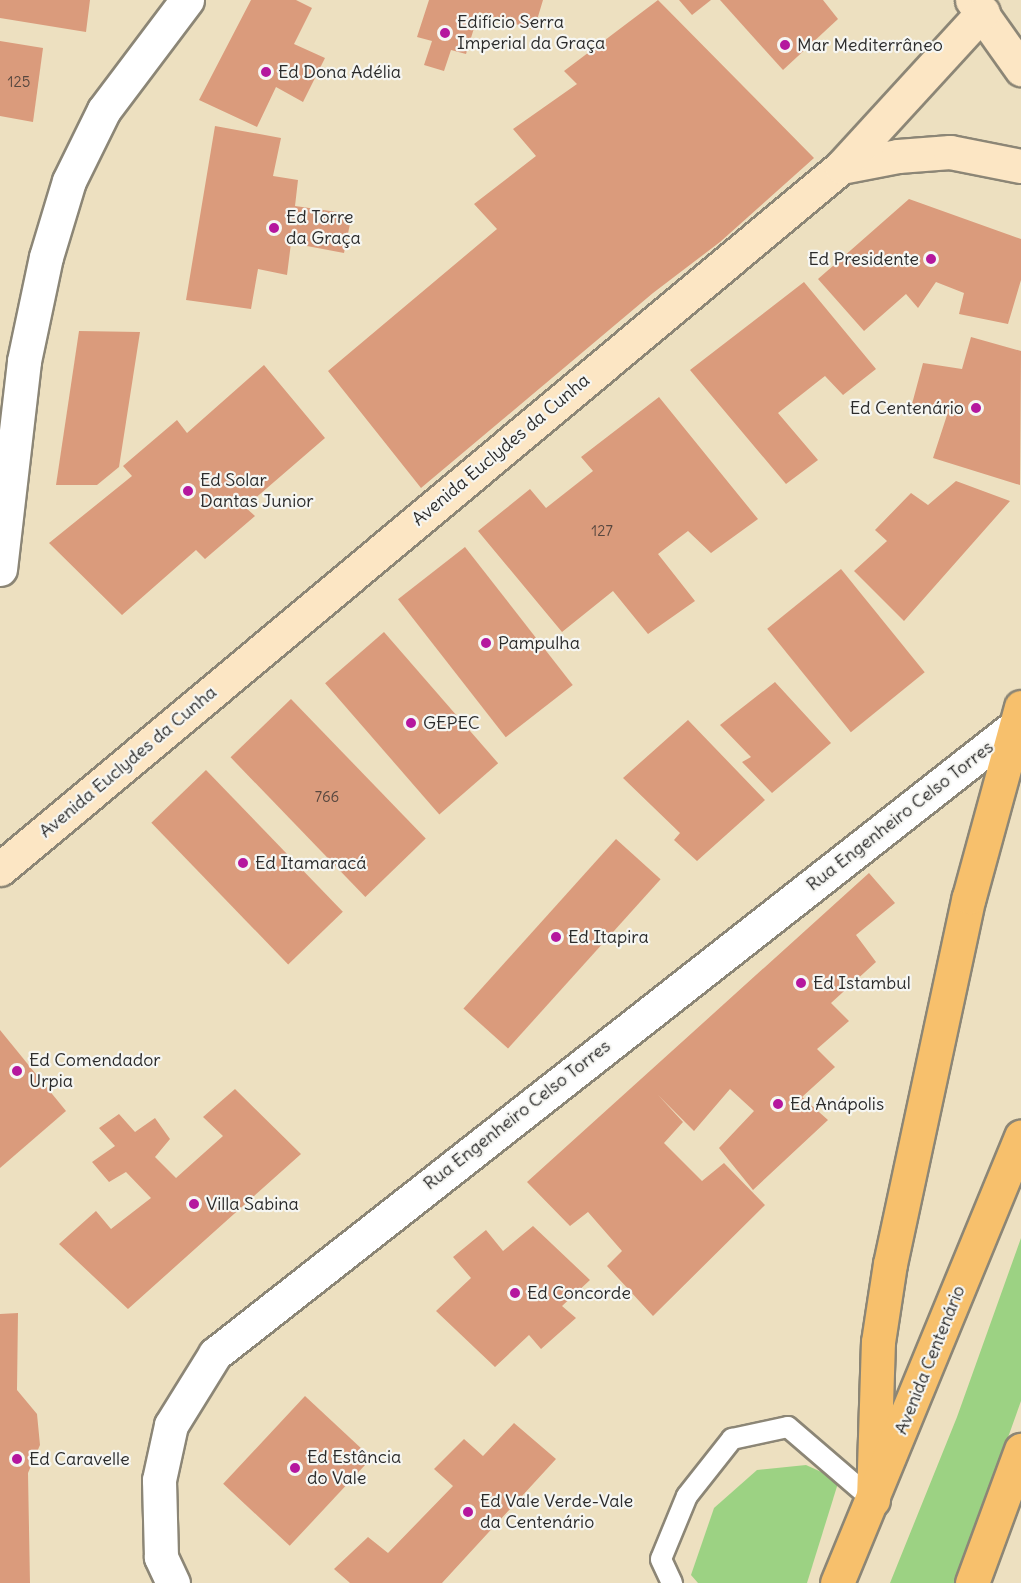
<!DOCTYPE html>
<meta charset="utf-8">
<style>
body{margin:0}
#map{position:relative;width:1021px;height:1583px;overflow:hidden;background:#ede0c0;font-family:Delius,sans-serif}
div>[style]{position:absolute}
.green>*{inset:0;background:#9cd283}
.building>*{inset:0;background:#da9b7c;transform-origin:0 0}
.roads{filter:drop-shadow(2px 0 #8c8676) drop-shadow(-2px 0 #8c8676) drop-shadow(0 2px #8c8676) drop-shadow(0 -2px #8c8676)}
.service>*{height:20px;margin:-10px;padding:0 10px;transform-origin:10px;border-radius:10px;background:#fff}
.minor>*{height:33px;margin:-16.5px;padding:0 16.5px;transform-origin:16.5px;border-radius:16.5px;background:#fff}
.secondary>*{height:33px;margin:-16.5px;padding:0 16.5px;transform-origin:16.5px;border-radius:16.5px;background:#fce6c4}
.primary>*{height:33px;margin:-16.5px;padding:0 16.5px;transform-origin:16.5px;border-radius:16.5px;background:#f7c06c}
.dots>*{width:16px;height:16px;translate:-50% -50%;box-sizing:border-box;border:3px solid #f6f6f2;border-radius:50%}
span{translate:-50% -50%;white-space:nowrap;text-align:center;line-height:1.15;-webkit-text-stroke:4.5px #f6f6f2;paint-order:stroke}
.number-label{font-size:15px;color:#57473f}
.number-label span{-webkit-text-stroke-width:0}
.poi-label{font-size:18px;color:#2b2b2b}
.left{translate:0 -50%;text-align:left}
.right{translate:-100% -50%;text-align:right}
.street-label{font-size:18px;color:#2b2b2b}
</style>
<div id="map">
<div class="green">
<div style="clip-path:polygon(1021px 1238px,1021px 1401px,956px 1583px,890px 1583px,957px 1417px)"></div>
<div style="clip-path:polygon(806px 1465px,839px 1480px,807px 1583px,698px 1583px,691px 1575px,714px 1508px,757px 1470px)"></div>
</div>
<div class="building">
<div style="clip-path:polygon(0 0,90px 0,86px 32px,0 18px)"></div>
<div style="clip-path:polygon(251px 0,296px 0,312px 8px,294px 44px,325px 58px,303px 102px,276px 87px,257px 127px,199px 100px)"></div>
<div style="clip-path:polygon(429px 0,543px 0,534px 30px,479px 12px,466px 54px,451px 50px,444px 71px,424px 65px,432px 41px,417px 37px)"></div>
<div style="clip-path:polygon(658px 0,814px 158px,720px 242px,653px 293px,421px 488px,328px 371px,497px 229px,474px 204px,536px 156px,513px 129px,577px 84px,564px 71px)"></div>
<div style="clip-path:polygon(679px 0,711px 0,692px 15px)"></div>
<div style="clip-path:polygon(720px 0,823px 0,838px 19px,783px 70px)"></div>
<div style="clip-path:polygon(0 41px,43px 48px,33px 122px,0 116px)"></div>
<div style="clip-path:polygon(215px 126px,281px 138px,273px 176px,298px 180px,295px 206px,352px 214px,344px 253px,291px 243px,287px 275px,258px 269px,251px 309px,186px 300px)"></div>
<div style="clip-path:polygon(909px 199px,1021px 239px,1021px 280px,1008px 324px,959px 314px,964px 293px,936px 282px,918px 308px,906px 294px,864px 331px,818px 279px)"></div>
<div style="clip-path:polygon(804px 282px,876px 369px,843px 395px,825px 376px,778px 413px,818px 460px,786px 484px,690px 370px)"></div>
<div style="clip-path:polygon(79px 331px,140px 332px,119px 467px,97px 485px,56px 485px)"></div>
<div style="clip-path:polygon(971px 337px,1021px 351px,1020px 485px,933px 458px,948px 412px,912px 404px,923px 363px,962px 369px)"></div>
<div style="clip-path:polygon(264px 365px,325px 438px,245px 507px,255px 516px,205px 559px,196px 550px,122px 615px,49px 543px,132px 476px,123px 466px,177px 420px,187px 433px)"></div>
<div style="clip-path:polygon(659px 397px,758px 519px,711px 553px,688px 531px,658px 554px,695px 601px,648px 634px,613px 591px,562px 632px,478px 531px,530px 489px,546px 508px,593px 471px,581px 457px)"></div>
<div style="clip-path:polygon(956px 481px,1010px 501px,904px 621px,854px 571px,887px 541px,875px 530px,911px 493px,928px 505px)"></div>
<div style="left:465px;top:547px;width:175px;height:85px;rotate:52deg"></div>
<div style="left:841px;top:569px;width:133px;height:95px;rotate:51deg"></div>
<div style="left:384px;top:632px;width:174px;height:78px;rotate:49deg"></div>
<div style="clip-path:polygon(775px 682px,831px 743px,772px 793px,742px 762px,751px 757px,720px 725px)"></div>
<div style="left:291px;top:699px;width:194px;height:84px;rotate:46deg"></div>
<div style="clip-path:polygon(688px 720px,765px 800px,697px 861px,674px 840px,680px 833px,623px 778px)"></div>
<div style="left:206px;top:770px;width:197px;height:76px;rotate:46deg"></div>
<div style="left:616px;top:839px;width:60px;height:228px;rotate:42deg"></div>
<div style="clip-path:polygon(869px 873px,895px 903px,856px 935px,876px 962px,831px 1003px,849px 1021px,817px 1049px,835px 1067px,802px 1097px,828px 1120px,753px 1190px,719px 1148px,754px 1111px,730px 1089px,694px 1131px,658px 1095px,683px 1122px,664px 1143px,702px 1181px,724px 1163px,765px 1205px,653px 1316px,607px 1266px,622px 1251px,588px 1212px,570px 1226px,527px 1182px)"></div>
<div style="clip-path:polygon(0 1030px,66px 1111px,0 1168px)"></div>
<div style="clip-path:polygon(235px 1089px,301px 1154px,128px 1309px,59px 1244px,96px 1211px,111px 1229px,151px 1198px,126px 1172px,109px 1182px,92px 1162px,115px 1146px,99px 1128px,119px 1114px,135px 1132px,155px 1118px,170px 1139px,155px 1157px,176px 1178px,223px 1136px,203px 1117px)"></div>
<div style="clip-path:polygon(533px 1226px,590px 1280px,562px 1306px,576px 1318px,541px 1349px,529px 1335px,495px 1367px,436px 1311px,471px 1278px,453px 1257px,486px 1230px,503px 1251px)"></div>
<div style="clip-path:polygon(18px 1313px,17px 1390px,37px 1414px,40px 1445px,28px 1473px,30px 1583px,0 1583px,0 1314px)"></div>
<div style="left:305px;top:1396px;width:91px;height:120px;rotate:43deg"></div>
<div style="clip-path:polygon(514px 1423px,556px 1459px,442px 1583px,350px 1583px,334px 1569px,368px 1537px,388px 1553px,453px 1486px,434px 1469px,464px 1439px,483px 1456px)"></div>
</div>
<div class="roads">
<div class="service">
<div style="left:672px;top:1583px;width:26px;rotate:-115deg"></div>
<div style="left:661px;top:1559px;width:68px;rotate:-67.6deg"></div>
<div style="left:687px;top:1496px;width:73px;rotate:-51.7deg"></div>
<div style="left:732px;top:1439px;width:57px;rotate:-12.1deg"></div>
<div style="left:788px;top:1427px;width:112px;rotate:40.7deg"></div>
</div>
<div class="minor">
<div style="left:0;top:569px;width:209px;rotate:-83.4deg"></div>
<div style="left:24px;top:361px;width:106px;rotate:-78.1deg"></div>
<div style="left:46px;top:257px;width:79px;rotate:-73.2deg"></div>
<div style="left:69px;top:181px;width:79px;rotate:-63.8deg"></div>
<div style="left:104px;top:110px;width:138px;rotate:-53deg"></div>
<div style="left:173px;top:1583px;width:29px;rotate:-115deg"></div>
<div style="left:161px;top:1557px;width:77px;rotate:-91.5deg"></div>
<div style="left:159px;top:1480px;width:56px;rotate:-77.7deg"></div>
<div style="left:171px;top:1425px;width:84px;rotate:-58.2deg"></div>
<div style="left:215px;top:1354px;width:1016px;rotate:-38.12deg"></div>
</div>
<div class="secondary">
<div style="left:972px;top:0;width:85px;rotate:54.6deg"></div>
<div style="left:841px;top:167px;width:58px;rotate:-10.9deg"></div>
<div style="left:898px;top:156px;width:52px;rotate:-4.4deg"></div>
<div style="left:950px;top:152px;width:72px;rotate:11.2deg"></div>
<div style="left:0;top:869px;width:1095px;rotate:-39.85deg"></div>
<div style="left:841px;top:167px;width:210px;rotate:-47.5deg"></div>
</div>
<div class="primary">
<div style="left:873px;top:1500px;width:158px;rotate:-88.2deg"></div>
<div style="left:878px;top:1342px;width:79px;rotate:-81.3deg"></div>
<div style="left:890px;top:1264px;width:375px;rotate:-77.9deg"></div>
<div style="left:969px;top:897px;width:197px;rotate:-74.7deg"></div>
<div style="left:837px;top:1583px;width:483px;rotate:-67.6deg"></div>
<div style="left:972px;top:1583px;width:142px;rotate:-69.8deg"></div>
</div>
</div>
<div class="dots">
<div style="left:445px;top:33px;background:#b5179e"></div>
<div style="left:785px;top:45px;background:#b5179e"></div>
<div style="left:266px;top:72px;background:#b5179e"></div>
<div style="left:274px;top:228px;background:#b5179e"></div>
<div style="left:931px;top:259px;background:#b5179e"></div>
<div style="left:976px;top:408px;background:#b5179e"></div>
<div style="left:188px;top:491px;background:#b5179e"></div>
<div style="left:486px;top:643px;background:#b5179e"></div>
<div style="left:411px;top:723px;background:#b5179e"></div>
<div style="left:243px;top:863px;background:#b5179e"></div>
<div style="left:556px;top:937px;background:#b5179e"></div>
<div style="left:801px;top:983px;background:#b5179e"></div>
<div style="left:17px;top:1071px;background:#b5179e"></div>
<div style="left:778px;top:1104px;background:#b5179e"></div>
<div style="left:194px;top:1204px;background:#b5179e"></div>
<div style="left:515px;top:1293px;background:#b5179e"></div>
<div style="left:17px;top:1459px;background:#b5179e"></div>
<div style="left:295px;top:1468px;background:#b5179e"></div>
<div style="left:468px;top:1512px;background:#b5179e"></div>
</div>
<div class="number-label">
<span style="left:19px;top:82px">125</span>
<span style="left:602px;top:531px">127</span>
<span style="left:327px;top:797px">766</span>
</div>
<div class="poi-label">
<span class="left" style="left:457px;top:33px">Edifício Serra<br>Imperial da Graça</span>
<span class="left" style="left:797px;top:45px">Mar Mediterrâneo</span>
<span class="left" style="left:278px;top:72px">Ed Dona Adélia</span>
<span class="left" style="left:286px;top:228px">Ed Torre<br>da Graça</span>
<span class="right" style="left:919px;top:259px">Ed Presidente</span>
<span class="right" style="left:964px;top:408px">Ed Centenário</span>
<span class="left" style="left:200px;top:491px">Ed Solar<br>Dantas Junior</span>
<span class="left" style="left:498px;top:643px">Pampulha</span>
<span class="left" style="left:423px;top:723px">GEPEC</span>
<span class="left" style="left:255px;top:863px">Ed Itamaracá</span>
<span class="left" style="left:568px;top:937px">Ed Itapira</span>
<span class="left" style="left:813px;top:983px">Ed Istambul</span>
<span class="left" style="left:29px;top:1071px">Ed Comendador<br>Urpia</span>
<span class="left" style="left:790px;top:1104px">Ed Anápolis</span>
<span class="left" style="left:206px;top:1204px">Villa Sabina</span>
<span class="left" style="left:527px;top:1293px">Ed Concorde</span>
<span class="left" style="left:307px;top:1468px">Ed Estância<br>do Vale</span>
<span class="left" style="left:29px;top:1459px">Ed Caravelle</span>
<span class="left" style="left:480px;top:1512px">Ed Vale Verde-Vale<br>da Centenário</span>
</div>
<div class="street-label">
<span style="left:501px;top:450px;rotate:-40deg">Avenida Euclydes da Cunha</span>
<span style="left:128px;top:762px;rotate:-40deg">Avenida Euclydes da Cunha</span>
<span style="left:900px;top:816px;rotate:-38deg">Rua Engenheiro Celso Torres</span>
<span style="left:517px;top:1115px;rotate:-38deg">Rua Engenheiro Celso Torres</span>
<span style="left:930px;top:1360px;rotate:-68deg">Avenida Centenário</span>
</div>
</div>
